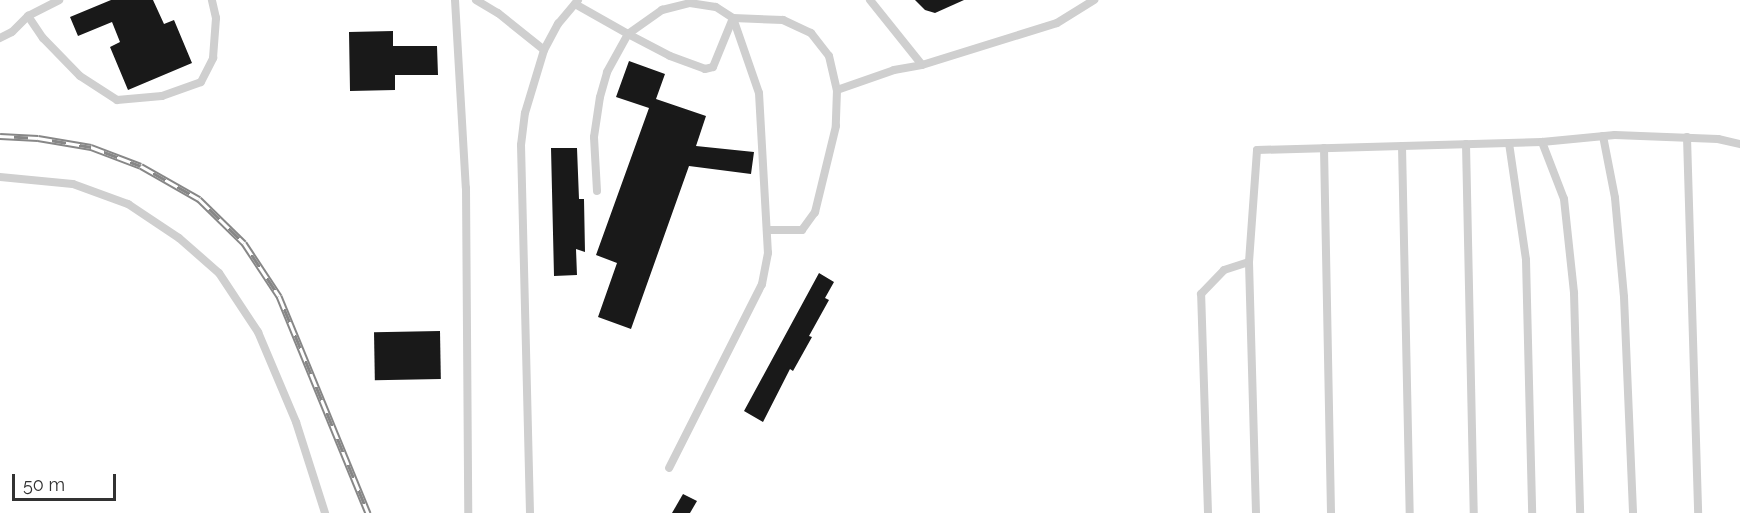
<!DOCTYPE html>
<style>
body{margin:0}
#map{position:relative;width:1740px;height:513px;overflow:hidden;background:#fff;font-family:Raleway,sans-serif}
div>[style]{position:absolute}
.building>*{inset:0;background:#191919;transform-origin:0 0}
.service>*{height:8px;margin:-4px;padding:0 4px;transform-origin:4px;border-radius:4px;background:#cfcfcf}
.rail>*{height:7px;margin-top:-3.5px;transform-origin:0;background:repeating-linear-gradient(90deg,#fff 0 14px,#878787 0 28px);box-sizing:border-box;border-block:2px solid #878787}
span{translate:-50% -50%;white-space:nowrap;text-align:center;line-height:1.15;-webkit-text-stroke:6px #fff;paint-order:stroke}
.scale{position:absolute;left:12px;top:474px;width:104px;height:27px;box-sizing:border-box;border:3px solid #323232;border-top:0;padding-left:8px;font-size:18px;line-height:21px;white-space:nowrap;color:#323232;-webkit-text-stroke:4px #fff;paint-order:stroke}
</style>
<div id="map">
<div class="building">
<div style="clip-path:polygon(111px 0,153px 0,164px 24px,174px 20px,192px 63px,128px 90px,110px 47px,120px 42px,112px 22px,78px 36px,70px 17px)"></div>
<div style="clip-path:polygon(915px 0,964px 0,935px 13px,925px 10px)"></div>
<div style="clip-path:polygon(393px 31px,393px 46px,437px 46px,438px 75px,395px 75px,395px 90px,350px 91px,349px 32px)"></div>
<div style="clip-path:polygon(629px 61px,665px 74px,656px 99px,706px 116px,696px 146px,754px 152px,751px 174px,689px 166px,631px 329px,598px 317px,617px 263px,596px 255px,649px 108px,616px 97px)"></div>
<div style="clip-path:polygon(551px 148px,577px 148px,579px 199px,584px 199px,585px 252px,576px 249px,577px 275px,554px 276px)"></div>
<div style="clip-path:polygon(819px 273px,834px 282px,825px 298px,829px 300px,809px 336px,812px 337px,793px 371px,790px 369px,763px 422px,744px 411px)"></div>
<div style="left:440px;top:331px;width:48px;height:66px;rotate:89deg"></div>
<div style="clip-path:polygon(683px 494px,697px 501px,690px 513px,672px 513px)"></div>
</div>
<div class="service">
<div style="left:455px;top:0;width:188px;rotate:86.7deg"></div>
<div style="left:466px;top:188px;width:325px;rotate:89.6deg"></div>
<div style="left:476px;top:0;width:26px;rotate:31deg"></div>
<div style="left:498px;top:13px;width:59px;rotate:38.8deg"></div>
<div style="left:870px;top:0;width:83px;rotate:51.3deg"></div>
<div style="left:922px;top:65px;width:141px;rotate:-17.3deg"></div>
<div style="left:1057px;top:23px;width:44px;rotate:-31.9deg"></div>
<div style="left:575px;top:4px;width:61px;rotate:29.5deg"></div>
<div style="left:628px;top:34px;width:42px;rotate:-35.2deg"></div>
<div style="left:662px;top:10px;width:29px;rotate:-14deg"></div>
<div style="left:690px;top:3px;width:26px;rotate:9deg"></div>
<div style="left:716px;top:7px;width:20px;rotate:33deg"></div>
<div style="left:733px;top:18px;width:79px;rotate:70.9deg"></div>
<div style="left:759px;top:93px;width:160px;rotate:86.8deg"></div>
<div style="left:768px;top:253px;width:32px;rotate:101deg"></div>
<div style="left:762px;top:284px;width:206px;rotate:116.8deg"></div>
<div style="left:28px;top:16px;width:27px;rotate:56deg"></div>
<div style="left:43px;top:38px;width:53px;rotate:45.8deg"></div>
<div style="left:80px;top:76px;width:44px;rotate:33deg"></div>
<div style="left:117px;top:100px;width:45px;rotate:-5.1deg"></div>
<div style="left:162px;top:96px;width:41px;rotate:-19.7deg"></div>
<div style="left:201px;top:82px;width:27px;rotate:-63deg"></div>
<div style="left:213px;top:58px;width:40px;rotate:-85.7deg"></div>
<div style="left:216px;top:18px;width:18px;rotate:-103deg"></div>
<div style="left:0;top:38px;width:13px;rotate:-27deg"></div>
<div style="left:12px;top:32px;width:23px;rotate:-45deg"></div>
<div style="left:28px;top:16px;width:35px;rotate:-27deg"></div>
<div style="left:837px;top:90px;width:60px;rotate:-19.3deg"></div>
<div style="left:894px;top:70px;width:28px;rotate:-10deg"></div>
<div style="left:1603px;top:136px;width:63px;rotate:79deg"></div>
<div style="left:1615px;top:198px;width:99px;rotate:84.8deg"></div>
<div style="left:1624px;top:297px;width:216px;rotate:87.6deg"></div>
<div style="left:1687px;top:137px;width:376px;rotate:88.3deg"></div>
<div style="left:1542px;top:142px;width:61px;rotate:68.9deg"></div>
<div style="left:1564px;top:199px;width:95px;rotate:83.9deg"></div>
<div style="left:1574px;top:293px;width:220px;rotate:88.4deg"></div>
<div style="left:1509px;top:143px;width:118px;rotate:81.7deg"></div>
<div style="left:1526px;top:260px;width:253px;rotate:88.6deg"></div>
<div style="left:1466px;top:144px;width:369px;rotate:88.8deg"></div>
<div style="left:1402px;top:146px;width:367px;rotate:88.8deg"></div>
<div style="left:1324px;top:148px;width:365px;rotate:88.9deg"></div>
<div style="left:0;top:177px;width:73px;rotate:5.5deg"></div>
<div style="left:73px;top:184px;width:59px;rotate:20deg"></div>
<div style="left:128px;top:204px;width:61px;rotate:33.7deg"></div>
<div style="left:179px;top:238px;width:53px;rotate:41.2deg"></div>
<div style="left:219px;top:273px;width:71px;rotate:56.5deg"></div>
<div style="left:258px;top:332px;width:98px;rotate:67.1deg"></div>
<div style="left:296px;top:422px;width:96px;rotate:72.3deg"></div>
<div style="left:597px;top:191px;width:54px;rotate:-93.2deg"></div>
<div style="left:594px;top:137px;width:40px;rotate:-81.5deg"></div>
<div style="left:600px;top:97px;width:26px;rotate:-74deg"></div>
<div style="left:607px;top:72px;width:43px;rotate:-61.1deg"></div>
<div style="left:628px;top:34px;width:47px;rotate:27.6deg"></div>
<div style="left:670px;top:56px;width:37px;rotate:20deg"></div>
<div style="left:705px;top:69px;width:8px;rotate:-14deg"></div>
<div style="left:713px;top:67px;width:53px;rotate:-67.8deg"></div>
<div style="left:733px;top:18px;width:50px;rotate:2.3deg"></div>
<div style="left:783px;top:20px;width:31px;rotate:25deg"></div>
<div style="left:811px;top:33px;width:29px;rotate:52deg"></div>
<div style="left:829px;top:56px;width:35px;rotate:77deg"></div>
<div style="left:837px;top:90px;width:36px;rotate:92deg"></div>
<div style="left:836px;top:126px;width:89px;rotate:103.7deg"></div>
<div style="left:815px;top:212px;width:22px;rotate:126deg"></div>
<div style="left:802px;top:230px;width:35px;rotate:180deg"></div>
<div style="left:530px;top:513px;width:368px;rotate:-91.4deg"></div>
<div style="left:521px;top:145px;width:32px;rotate:-83deg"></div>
<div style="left:525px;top:113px;width:66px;rotate:-73.2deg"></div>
<div style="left:544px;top:50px;width:30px;rotate:-62deg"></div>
<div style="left:558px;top:24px;width:31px;rotate:-50deg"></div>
<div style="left:1208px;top:513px;width:219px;rotate:-91.8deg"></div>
<div style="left:1201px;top:294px;width:33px;rotate:-46deg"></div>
<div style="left:1224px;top:270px;width:26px;rotate:-18deg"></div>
<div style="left:1256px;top:513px;width:251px;rotate:-91.6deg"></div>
<div style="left:1249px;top:262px;width:112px;rotate:-85.9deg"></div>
<div style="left:1257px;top:150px;width:285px;rotate:-1.6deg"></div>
<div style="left:1542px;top:142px;width:73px;rotate:-5.5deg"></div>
<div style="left:1615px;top:135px;width:103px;rotate:2.2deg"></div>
<div style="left:1718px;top:139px;width:23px;rotate:13deg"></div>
</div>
<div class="rail">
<div style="left:0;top:136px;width:38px;rotate:3deg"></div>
<div style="left:38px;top:138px;width:54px;rotate:9.6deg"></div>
<div style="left:91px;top:147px;width:53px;rotate:20.8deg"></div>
<div style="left:141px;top:166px;width:67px;rotate:29.6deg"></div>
<div style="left:199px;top:199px;width:63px;rotate:44.4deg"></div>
<div style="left:244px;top:243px;width:64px;rotate:56.6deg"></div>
<div style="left:279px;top:296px;width:235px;rotate:67.7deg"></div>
</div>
<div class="scale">50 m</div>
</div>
